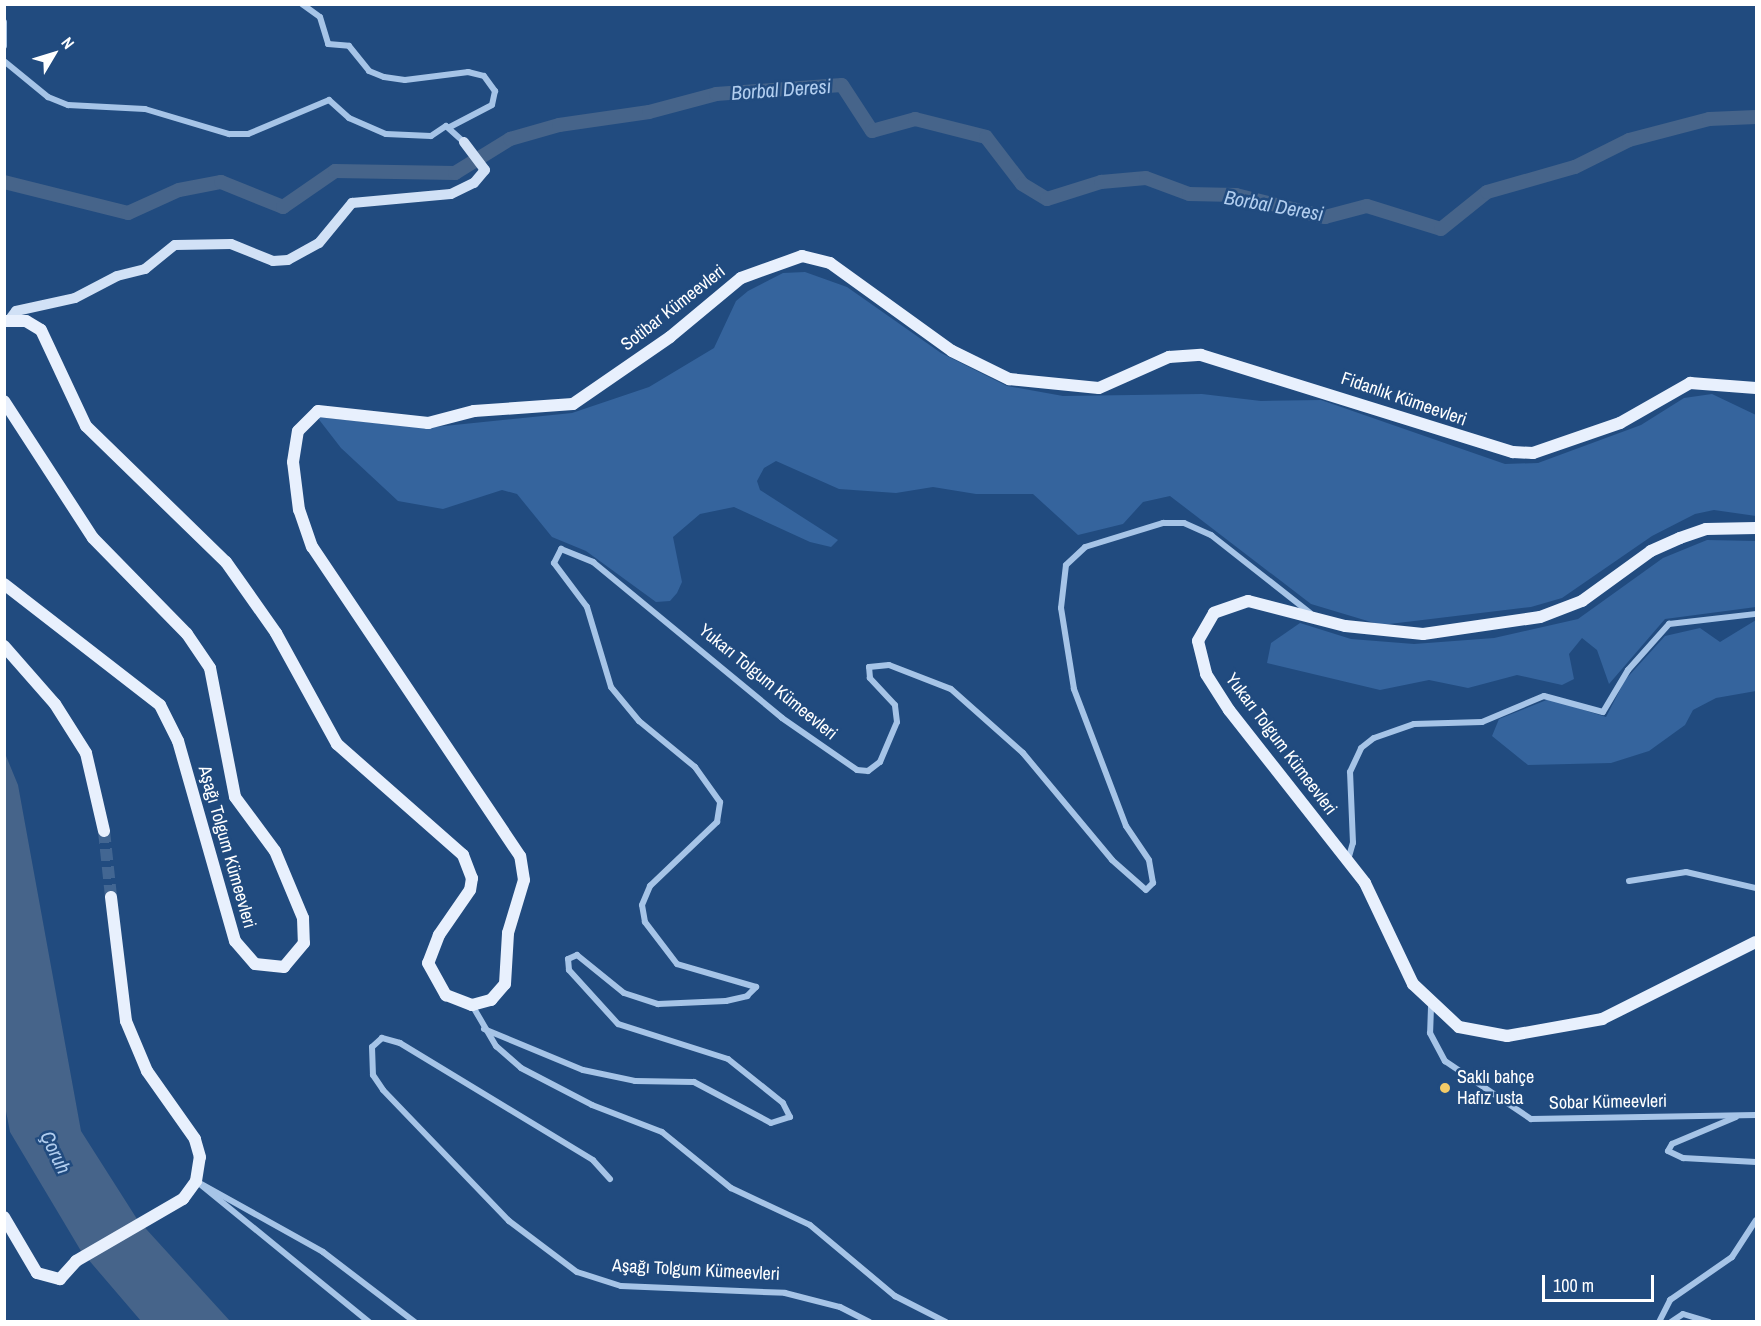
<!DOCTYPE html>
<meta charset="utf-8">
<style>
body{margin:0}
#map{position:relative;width:1761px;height:1326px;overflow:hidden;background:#214b7f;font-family:"Archivo Narrow",sans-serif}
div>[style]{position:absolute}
.green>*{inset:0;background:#35649d}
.water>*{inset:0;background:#46648a}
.river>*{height:14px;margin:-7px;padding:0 7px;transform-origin:7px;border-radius:7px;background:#46648a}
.primary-tunnel>*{height:12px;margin-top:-6px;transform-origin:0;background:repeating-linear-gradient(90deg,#426692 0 12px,transparent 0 18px)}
.street>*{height:6px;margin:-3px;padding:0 3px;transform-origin:3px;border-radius:3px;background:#a6c4e7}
.secondary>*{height:10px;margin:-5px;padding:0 5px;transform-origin:5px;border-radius:5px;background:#d1e1f6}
.primary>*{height:12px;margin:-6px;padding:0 6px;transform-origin:6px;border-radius:6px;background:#e8f0fd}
.dots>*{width:16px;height:16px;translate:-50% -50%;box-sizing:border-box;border:3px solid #214b7f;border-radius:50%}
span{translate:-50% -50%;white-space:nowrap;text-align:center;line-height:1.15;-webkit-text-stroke:5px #214b7f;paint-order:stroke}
.street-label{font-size:18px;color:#fff}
.poi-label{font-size:18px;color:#fff}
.left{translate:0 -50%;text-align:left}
.water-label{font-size:20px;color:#b2ceef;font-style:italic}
.frame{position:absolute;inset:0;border:6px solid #fff;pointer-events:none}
.north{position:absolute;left:24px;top:24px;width:60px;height:60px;-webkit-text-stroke:4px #214b7f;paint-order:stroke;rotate:52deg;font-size:16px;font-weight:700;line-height:24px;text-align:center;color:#fff}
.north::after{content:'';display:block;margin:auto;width:21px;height:27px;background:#fff;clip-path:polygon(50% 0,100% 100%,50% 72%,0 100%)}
.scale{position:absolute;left:1542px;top:1275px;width:112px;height:27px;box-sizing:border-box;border:3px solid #fff;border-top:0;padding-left:8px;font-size:18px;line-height:21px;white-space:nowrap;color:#fff;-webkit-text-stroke:4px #214b7f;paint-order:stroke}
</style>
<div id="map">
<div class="green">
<div style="clip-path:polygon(805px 272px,847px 287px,941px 353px,1007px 386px,1063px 396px,1202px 394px,1261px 401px,1321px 400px,1505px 464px,1538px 463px,1641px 425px,1684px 398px,1712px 394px,1756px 415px,1756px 516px,1714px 510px,1695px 514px,1652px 536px,1562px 598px,1531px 607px,1381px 625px,1311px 604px,1170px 496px,1143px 502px,1123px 524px,1078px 535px,1033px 494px,976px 494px,933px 487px,896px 493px,839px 489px,776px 461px,764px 468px,757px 481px,760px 490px,838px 540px,831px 547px,810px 542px,734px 507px,700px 514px,673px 537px,682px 582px,677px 593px,670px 601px,656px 602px,586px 551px,552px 537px,517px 494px,502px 490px,443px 509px,398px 501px,341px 448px,317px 417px,425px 428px,572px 413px,649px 387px,714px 348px,736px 301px,748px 291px,783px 273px)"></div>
<div style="clip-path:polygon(1707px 540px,1756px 541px,1756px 607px,1665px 619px,1609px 684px,1597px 650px,1582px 638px,1569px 654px,1574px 679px,1562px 685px,1517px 675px,1468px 688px,1429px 680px,1380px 690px,1267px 663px,1271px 643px,1300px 623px,1351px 639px,1414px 644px,1494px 638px,1578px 619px,1663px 558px)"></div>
<div style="clip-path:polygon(1756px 620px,1756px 691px,1716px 698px,1693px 710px,1685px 725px,1649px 751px,1611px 763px,1528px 765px,1492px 736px,1499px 719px,1549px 699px,1606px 717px,1625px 680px,1665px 636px,1700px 628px,1720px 642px)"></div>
</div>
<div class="water">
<div style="clip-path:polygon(4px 751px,18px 785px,81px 1131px,137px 1219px,230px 1321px,141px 1321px,81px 1251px,10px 1132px,4px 1101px)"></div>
</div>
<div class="river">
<div style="left:4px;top:182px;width:128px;rotate:14deg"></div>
<div style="left:128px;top:213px;width:56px;rotate:-24.3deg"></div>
<div style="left:179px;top:190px;width:43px;rotate:-10.8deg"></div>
<div style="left:221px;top:182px;width:67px;rotate:22deg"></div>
<div style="left:283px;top:207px;width:63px;rotate:-34.7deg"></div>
<div style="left:335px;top:171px;width:120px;rotate:1deg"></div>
<div style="left:455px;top:173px;width:65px;rotate:-31.7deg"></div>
<div style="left:510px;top:139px;width:51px;rotate:-15.9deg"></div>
<div style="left:559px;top:125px;width:91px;rotate:-8.2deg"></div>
<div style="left:649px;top:112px;width:69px;rotate:-15deg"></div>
<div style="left:716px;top:94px;width:126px;rotate:-4.1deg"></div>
<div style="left:842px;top:85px;width:55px;rotate:56.9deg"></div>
<div style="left:872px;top:131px;width:45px;rotate:-15.6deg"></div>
<div style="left:915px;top:119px;width:73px;rotate:14.2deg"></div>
<div style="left:986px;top:137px;width:59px;rotate:52.5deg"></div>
<div style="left:1022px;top:184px;width:29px;rotate:31deg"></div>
<div style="left:1047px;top:199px;width:57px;rotate:-17.5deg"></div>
<div style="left:1101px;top:182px;width:45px;rotate:-5.1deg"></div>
<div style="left:1146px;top:178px;width:46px;rotate:20.4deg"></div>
<div style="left:1189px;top:194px;width:47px;rotate:1.2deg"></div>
<div style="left:1236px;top:195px;width:92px;rotate:13.9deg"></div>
<div style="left:1325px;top:217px;width:43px;rotate:-14.7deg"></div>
<div style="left:1367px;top:206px;width:77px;rotate:17.3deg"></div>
<div style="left:1441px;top:229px;width:59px;rotate:-38.8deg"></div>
<div style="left:1487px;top:192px;width:91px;rotate:-15.9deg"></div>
<div style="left:1575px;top:167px;width:60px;rotate:-26.6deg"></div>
<div style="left:1629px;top:140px;width:83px;rotate:-14.7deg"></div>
<div style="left:1709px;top:119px;width:47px;rotate:-2.4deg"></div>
</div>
<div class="primary-tunnel">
<div style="left:104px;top:831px;width:66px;rotate:83.9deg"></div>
</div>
<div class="street">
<div style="left:302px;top:4px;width:22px;rotate:36deg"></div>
<div style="left:320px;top:17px;width:28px;rotate:73deg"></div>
<div style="left:328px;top:44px;width:21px;rotate:5deg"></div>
<div style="left:349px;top:46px;width:32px;rotate:51deg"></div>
<div style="left:369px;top:71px;width:16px;rotate:22deg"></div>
<div style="left:384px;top:77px;width:21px;rotate:8deg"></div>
<div style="left:405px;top:80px;width:64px;rotate:-7.2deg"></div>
<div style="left:468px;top:72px;width:16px;rotate:14deg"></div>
<div style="left:484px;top:76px;width:19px;rotate:54deg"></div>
<div style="left:495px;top:91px;width:14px;rotate:102deg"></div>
<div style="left:492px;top:105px;width:47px;rotate:152.4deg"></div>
<div style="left:4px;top:22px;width:24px;rotate:90deg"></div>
<div style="left:4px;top:61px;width:57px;rotate:39.3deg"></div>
<div style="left:48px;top:97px;width:22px;rotate:22deg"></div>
<div style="left:68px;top:105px;width:77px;rotate:3deg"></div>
<div style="left:145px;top:109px;width:88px;rotate:16.6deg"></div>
<div style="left:229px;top:134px;width:19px"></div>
<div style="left:248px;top:134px;width:88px;rotate:-22.8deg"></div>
<div style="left:329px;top:100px;width:27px;rotate:42deg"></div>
<div style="left:349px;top:118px;width:40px;rotate:23.4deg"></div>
<div style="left:386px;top:134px;width:45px;rotate:2.5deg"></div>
<div style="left:431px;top:136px;width:18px;rotate:-34deg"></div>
<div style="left:446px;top:126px;width:24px;rotate:42deg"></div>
<div style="left:1348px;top:860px;width:18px;rotate:-74deg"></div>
<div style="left:1353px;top:843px;width:71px;rotate:-92.4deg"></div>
<div style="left:1350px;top:772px;width:26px;rotate:-65deg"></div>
<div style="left:1361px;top:748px;width:16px;rotate:-38deg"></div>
<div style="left:1374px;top:738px;width:42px;rotate:-19.3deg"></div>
<div style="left:1414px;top:724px;width:68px;rotate:-1.7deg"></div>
<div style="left:1482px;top:722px;width:67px;rotate:-22.8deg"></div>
<div style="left:1544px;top:696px;width:61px;rotate:15.2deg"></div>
<div style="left:1603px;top:712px;width:49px;rotate:-59.2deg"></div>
<div style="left:1628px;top:670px;width:62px;rotate:-48.3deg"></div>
<div style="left:1669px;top:624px;width:88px;rotate:-6.6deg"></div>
<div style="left:1629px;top:881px;width:58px;rotate:-9deg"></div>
<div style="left:1686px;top:872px;width:72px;rotate:12.9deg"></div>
<div style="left:472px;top:1005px;width:48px;rotate:59.7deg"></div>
<div style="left:496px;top:1046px;width:33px;rotate:41deg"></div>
<div style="left:521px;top:1068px;width:80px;rotate:27.5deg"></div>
<div style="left:592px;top:1105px;width:75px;rotate:21.1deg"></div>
<div style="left:662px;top:1132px;width:89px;rotate:39.1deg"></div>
<div style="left:731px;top:1188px;width:87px;rotate:25.1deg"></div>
<div style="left:810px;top:1225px;width:111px;rotate:39.9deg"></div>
<div style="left:895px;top:1296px;width:57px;rotate:27deg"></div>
<div style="left:1431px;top:1007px;width:26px;rotate:92deg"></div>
<div style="left:1430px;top:1033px;width:32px;rotate:62deg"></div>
<div style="left:1445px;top:1061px;width:104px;rotate:34deg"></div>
<div style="left:1531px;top:1119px;width:225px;rotate:-1deg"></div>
<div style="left:484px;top:1029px;width:107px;rotate:22.5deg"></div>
<div style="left:583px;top:1070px;width:53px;rotate:11.9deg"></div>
<div style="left:635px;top:1081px;width:59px;rotate:1deg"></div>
<div style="left:694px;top:1082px;width:87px;rotate:28deg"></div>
<div style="left:771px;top:1123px;width:20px;rotate:-18deg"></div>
<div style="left:790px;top:1117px;width:16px;rotate:-117deg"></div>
<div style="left:783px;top:1103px;width:70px;rotate:-141.3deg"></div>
<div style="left:728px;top:1059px;width:115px;rotate:-162.3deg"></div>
<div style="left:618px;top:1024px;width:73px;rotate:-132.2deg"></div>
<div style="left:569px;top:970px;width:11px;rotate:-95deg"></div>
<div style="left:568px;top:959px;width:10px;rotate:-24deg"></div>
<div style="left:577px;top:955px;width:60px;rotate:39deg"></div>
<div style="left:624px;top:993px;width:36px;rotate:18deg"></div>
<div style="left:658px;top:1004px;width:68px;rotate:-2.5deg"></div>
<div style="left:726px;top:1001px;width:22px;rotate:-13deg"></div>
<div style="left:747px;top:996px;width:13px;rotate:-45deg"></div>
<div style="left:756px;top:987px;width:82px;rotate:-163.8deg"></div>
<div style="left:677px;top:964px;width:53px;rotate:-127.3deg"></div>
<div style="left:645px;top:922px;width:17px;rotate:-100deg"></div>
<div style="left:642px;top:905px;width:21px;rotate:-67deg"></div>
<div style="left:650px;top:886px;width:93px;rotate:-43.7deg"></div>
<div style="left:717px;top:822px;width:20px;rotate:-81deg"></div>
<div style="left:720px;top:802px;width:43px;rotate:-125.5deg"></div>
<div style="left:695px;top:767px;width:72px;rotate:-140.6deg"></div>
<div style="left:639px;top:721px;width:44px;rotate:-129.5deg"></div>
<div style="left:611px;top:687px;width:84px;rotate:-106.7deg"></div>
<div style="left:587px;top:607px;width:55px;rotate:-126.9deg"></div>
<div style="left:554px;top:563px;width:16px;rotate:-63deg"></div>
<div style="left:561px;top:549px;width:35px;rotate:22deg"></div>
<div style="left:593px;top:562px;width:245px;rotate:39.5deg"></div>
<div style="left:782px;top:718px;width:91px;rotate:34.7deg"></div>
<div style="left:857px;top:770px;width:11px;rotate:5deg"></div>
<div style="left:868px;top:771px;width:15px;rotate:-37deg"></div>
<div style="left:880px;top:762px;width:43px;rotate:-67deg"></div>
<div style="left:897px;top:722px;width:17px;rotate:-97deg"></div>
<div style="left:895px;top:705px;width:37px;rotate:-133deg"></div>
<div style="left:870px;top:678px;width:11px;rotate:-95deg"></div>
<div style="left:869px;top:667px;width:20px;rotate:-6deg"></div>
<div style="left:889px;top:665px;width:66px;rotate:21.2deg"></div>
<div style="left:951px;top:689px;width:96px;rotate:41.6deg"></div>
<div style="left:1023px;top:753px;width:139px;rotate:50.2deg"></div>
<div style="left:1112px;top:860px;width:45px;rotate:41.4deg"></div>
<div style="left:1146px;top:890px;width:10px;rotate:-45deg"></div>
<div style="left:1153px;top:883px;width:23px;rotate:-100deg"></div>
<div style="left:1149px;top:860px;width:41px;rotate:-124.1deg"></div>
<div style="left:1126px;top:826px;width:147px;rotate:-110.8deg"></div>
<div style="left:1074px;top:689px;width:82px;rotate:-99.1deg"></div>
<div style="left:1061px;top:608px;width:43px;rotate:-83.4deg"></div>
<div style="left:1066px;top:565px;width:26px;rotate:-43deg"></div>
<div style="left:1085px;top:547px;width:82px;rotate:-17.1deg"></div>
<div style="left:1163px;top:523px;width:21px"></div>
<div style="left:1184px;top:523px;width:30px;rotate:24deg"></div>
<div style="left:1211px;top:535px;width:126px;rotate:38.2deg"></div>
<div style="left:1736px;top:1117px;width:69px;rotate:157.1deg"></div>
<div style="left:1672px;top:1144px;width:8px;rotate:120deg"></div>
<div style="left:1668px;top:1151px;width:17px;rotate:25deg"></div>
<div style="left:1683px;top:1158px;width:73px;rotate:3.1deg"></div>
<div style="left:610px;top:1179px;width:25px;rotate:-132deg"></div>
<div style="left:593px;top:1160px;width:226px;rotate:-148.8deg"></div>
<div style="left:400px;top:1043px;width:19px;rotate:-164deg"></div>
<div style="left:382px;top:1038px;width:13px;rotate:138deg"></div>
<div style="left:372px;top:1047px;width:28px;rotate:88deg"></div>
<div style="left:373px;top:1075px;width:18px;rotate:56deg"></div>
<div style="left:383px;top:1090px;width:182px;rotate:46.1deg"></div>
<div style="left:509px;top:1221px;width:85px;rotate:36.9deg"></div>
<div style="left:577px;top:1272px;width:46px;rotate:17.7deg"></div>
<div style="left:621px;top:1286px;width:164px;rotate:2.4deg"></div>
<div style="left:785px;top:1293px;width:57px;rotate:14.3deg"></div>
<div style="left:840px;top:1307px;width:33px;rotate:27deg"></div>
<div style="left:196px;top:1181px;width:145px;rotate:29.2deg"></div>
<div style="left:323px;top:1252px;width:116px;rotate:37.3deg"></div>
<div style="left:201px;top:1185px;width:217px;rotate:39.2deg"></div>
<div style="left:1659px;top:1322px;width:25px;rotate:-63deg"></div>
<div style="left:1670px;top:1300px;width:75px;rotate:-34.7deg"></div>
<div style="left:1732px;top:1257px;width:44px;rotate:-57deg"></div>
<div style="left:1671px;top:1322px;width:14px;rotate:-34deg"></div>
<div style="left:1683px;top:1314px;width:27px;rotate:17deg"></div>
</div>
<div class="secondary">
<div style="left:10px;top:319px;width:10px;rotate:-53deg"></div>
<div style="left:16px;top:311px;width:60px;rotate:-12.4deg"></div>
<div style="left:75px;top:298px;width:47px;rotate:-27.6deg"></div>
<div style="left:117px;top:276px;width:29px;rotate:-14deg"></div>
<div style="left:145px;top:269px;width:38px;rotate:-39deg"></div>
<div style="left:175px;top:245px;width:56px;rotate:-1deg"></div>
<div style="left:231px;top:244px;width:45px;rotate:22deg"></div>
<div style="left:273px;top:261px;width:15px;rotate:-4deg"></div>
<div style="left:288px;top:260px;width:35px;rotate:-29deg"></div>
<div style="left:319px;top:243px;width:52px;rotate:-50.5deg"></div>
<div style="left:352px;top:203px;width:99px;rotate:-5.2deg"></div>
<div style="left:451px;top:194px;width:25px;rotate:-26deg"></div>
<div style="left:474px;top:183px;width:17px;rotate:-50deg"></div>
<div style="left:485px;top:170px;width:35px;rotate:-127deg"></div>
</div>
<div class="primary">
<div style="left:4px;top:321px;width:22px"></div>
<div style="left:26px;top:321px;width:17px;rotate:31deg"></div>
<div style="left:41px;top:330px;width:106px;rotate:64.9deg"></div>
<div style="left:86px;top:426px;width:195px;rotate:44.2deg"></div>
<div style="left:226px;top:562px;width:87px;rotate:54.8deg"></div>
<div style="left:276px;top:633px;width:127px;rotate:61.2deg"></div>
<div style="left:337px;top:744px;width:168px;rotate:41.4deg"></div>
<div style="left:463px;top:855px;width:25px;rotate:69deg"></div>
<div style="left:472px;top:878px;width:12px;rotate:99deg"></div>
<div style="left:470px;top:890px;width:55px;rotate:124.6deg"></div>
<div style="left:439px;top:935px;width:30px;rotate:111deg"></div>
<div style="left:428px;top:963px;width:37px;rotate:61deg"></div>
<div style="left:446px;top:995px;width:28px;rotate:21deg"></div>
<div style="left:472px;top:1005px;width:20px;rotate:-15deg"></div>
<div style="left:491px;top:1000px;width:21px;rotate:-49deg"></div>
<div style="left:505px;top:984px;width:51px;rotate:-86.6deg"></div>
<div style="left:508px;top:933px;width:55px;rotate:-73.2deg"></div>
<div style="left:524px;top:880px;width:24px;rotate:-99deg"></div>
<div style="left:520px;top:856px;width:372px;rotate:-123.9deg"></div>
<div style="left:312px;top:547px;width:39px;rotate:-109deg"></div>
<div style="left:299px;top:510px;width:48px;rotate:-97.1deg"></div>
<div style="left:293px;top:462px;width:31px;rotate:-81deg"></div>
<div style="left:298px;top:431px;width:28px;rotate:-45deg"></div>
<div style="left:318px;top:411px;width:111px;rotate:6.2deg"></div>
<div style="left:428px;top:423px;width:48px;rotate:-14.6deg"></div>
<div style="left:474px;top:411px;width:99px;rotate:-4deg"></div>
<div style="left:573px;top:404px;width:118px;rotate:-34.6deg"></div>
<div style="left:670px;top:337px;width:92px;rotate:-39.7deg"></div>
<div style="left:741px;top:278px;width:65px;rotate:-19.8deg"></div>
<div style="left:802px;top:256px;width:29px;rotate:14deg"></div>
<div style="left:830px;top:263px;width:150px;rotate:35.8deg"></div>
<div style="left:952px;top:351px;width:64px;rotate:26.2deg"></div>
<div style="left:1009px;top:379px;width:90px;rotate:5.7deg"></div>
<div style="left:1099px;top:388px;width:77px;rotate:-23.9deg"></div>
<div style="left:1169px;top:357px;width:32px;rotate:-4deg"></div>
<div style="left:1201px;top:355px;width:327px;rotate:17.3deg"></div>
<div style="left:1513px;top:452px;width:20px;rotate:3deg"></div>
<div style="left:1533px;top:453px;width:92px;rotate:-19deg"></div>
<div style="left:1620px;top:423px;width:81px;rotate:-29.7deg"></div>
<div style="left:1690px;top:383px;width:66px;rotate:4.3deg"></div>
<div style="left:4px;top:401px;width:163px;rotate:57deg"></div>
<div style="left:93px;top:538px;width:134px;rotate:45.6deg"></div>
<div style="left:187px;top:634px;width:41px;rotate:55.9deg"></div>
<div style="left:210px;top:668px;width:131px;rotate:79deg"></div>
<div style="left:235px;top:797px;width:67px;rotate:53.5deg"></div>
<div style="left:275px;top:851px;width:73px;rotate:67.3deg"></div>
<div style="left:303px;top:918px;width:25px;rotate:88deg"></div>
<div style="left:304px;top:943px;width:31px;rotate:130deg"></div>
<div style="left:284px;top:967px;width:29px;rotate:-174deg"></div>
<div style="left:255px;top:964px;width:30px;rotate:-131deg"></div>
<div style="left:235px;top:941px;width:208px;rotate:-105.9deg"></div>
<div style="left:178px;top:741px;width:40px;rotate:-116.6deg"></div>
<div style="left:160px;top:705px;width:197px;rotate:-142.2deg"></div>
<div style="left:1756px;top:528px;width:50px;rotate:178.9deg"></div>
<div style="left:1706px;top:529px;width:28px;rotate:161deg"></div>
<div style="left:1680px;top:538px;width:32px;rotate:156deg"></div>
<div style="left:1651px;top:551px;width:85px;rotate:144.1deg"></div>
<div style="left:1582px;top:601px;width:45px;rotate:159.1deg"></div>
<div style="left:1540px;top:617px;width:118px;rotate:171.7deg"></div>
<div style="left:1423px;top:634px;width:78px;rotate:-174.1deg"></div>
<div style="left:1345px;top:626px;width:100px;rotate:-165.5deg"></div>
<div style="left:1248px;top:601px;width:36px;rotate:161deg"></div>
<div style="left:1214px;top:613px;width:32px;rotate:120deg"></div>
<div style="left:1198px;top:641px;width:34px;rotate:76deg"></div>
<div style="left:1206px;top:674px;width:43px;rotate:57.4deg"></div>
<div style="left:1229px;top:710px;width:220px;rotate:51.8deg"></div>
<div style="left:1365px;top:883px;width:112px;rotate:64.6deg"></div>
<div style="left:1413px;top:984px;width:63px;rotate:43.1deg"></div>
<div style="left:1459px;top:1027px;width:49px;rotate:10.6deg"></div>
<div style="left:1507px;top:1036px;width:97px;rotate:-10.1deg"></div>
<div style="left:1602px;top:1019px;width:172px;rotate:-26.6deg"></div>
<div style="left:4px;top:646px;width:77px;rotate:48.7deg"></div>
<div style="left:55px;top:704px;width:58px;rotate:57.7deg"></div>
<div style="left:86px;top:753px;width:80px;rotate:77deg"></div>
<div style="left:4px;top:1217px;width:65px;rotate:59.5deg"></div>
<div style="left:37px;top:1273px;width:24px;rotate:15deg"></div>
<div style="left:60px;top:1279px;width:24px;rotate:-48deg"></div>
<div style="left:76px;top:1261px;width:124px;rotate:-30.1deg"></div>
<div style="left:183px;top:1199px;width:22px;rotate:-54deg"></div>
<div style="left:196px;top:1181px;width:24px;rotate:-81deg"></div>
<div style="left:200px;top:1157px;width:19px;rotate:-106deg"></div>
<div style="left:195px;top:1139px;width:83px;rotate:-125.2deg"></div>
<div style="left:147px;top:1071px;width:54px;rotate:-112.8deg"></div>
<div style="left:126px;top:1021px;width:125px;rotate:-96.9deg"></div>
</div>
<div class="dots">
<div style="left:1445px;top:1088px;background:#f3cb68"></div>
</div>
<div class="street-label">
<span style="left:673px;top:308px;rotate:-38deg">Sotibar Kümeevleri</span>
<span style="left:1404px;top:399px;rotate:19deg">Fidanlık Kümeevleri</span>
<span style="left:768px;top:682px;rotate:39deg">Yukarı Tolgum Kümeevleri</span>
<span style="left:1281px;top:744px;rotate:53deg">Yukarı Tolgum Kümeevleri</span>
<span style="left:227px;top:847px;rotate:74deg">Aşağı Tolgum Kümeevleri</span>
<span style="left:1608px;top:1102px;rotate:-1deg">Sobar Kümeevleri</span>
<span style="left:696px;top:1270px;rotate:3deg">Aşağı Tolgum Kümeevleri</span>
</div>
<div class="poi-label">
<span class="left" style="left:1457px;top:1088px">Saklı bahçe<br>Hafız usta</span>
</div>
<div class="water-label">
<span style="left:781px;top:89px;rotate:-4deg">Borbal Deresi</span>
<span style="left:1274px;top:205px;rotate:10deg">Borbal Deresi</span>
<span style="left:56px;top:1152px;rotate:64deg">Çoruh</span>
</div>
<div class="frame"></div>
<div class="north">N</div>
<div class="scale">100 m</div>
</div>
